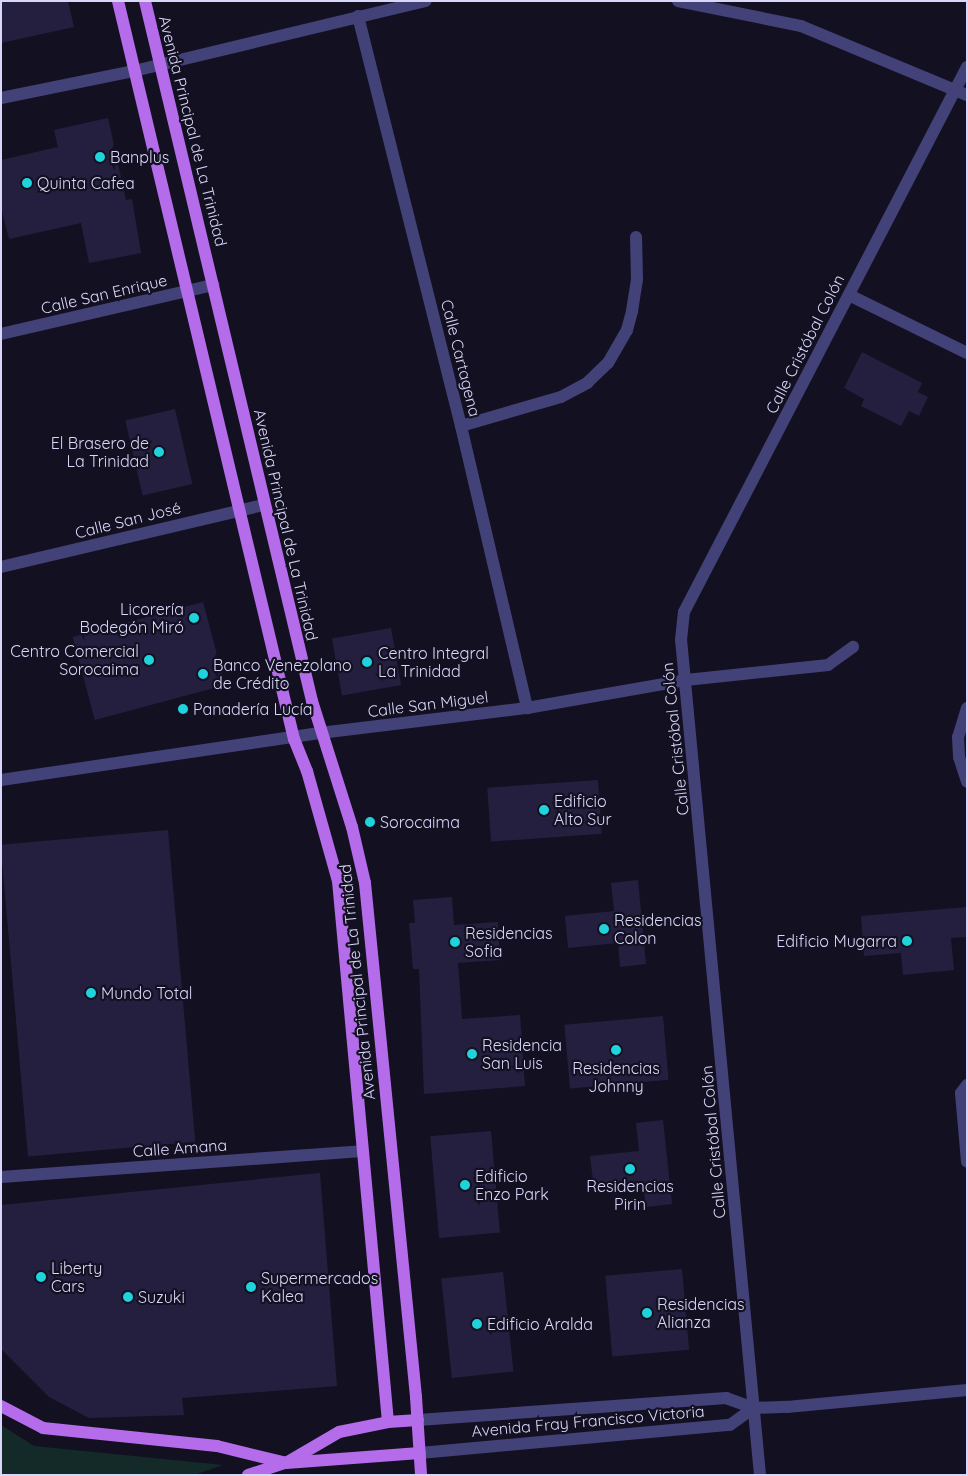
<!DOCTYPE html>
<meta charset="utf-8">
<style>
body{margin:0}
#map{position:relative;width:968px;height:1476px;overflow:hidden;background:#131121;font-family:Quicksand,sans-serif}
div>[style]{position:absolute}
.green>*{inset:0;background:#142a28}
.building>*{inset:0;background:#241f3f;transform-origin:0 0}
.minor>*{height:12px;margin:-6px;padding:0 6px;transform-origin:6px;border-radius:6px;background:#424279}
.primary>*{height:12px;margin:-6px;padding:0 6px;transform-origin:6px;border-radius:6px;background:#b56cea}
.dots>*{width:14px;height:14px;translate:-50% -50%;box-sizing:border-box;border:2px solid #131121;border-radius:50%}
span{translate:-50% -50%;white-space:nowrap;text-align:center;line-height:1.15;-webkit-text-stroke:4.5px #131121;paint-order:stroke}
.street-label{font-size:16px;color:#d8d6f9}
.poi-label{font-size:16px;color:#d8d6f9}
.left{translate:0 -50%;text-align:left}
.right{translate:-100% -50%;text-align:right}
.frame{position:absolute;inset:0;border:2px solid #d8d6f9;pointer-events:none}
</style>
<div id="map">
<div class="green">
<div style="clip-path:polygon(1px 1425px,34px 1446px,223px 1465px,194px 1475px,1px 1475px)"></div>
</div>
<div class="building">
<div style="clip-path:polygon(1px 1px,68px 1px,74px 27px,1px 43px)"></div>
<div style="clip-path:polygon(108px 118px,126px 200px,132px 199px,141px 253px,89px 263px,81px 223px,9px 239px,1px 207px,1px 160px,58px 147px,54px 130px)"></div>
<div style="clip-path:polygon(862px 352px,922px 383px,918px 392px,928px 397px,919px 416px,909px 411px,901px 426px,861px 406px,864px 399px,844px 388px)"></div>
<div style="left:175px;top:409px;width:77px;height:51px;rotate:77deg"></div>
<div style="left:203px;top:602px;width:86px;height:135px;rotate:75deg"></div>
<div style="left:391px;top:628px;width:58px;height:60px;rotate:80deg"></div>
<div style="left:598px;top:780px;width:54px;height:111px;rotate:86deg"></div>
<div style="left:168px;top:830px;width:313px;height:168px;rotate:85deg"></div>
<div style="clip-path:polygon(638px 880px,646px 964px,620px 967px,618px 943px,568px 948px,565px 916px,614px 911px,611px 883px)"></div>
<div style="clip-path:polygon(452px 897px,454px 925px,498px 922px,500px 960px,458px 963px,462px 1019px,520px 1015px,525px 1086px,424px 1094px,419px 969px,413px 969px,409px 923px,415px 923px,413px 900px)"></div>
<div style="clip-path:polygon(967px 907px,967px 937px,951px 938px,954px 970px,903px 975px,901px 953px,864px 956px,861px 916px)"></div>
<div style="left:663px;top:1016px;width:64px;height:99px;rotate:85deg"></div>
<div style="clip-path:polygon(663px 1120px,672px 1204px,646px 1207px,643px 1183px,594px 1188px,590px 1156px,639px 1151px,636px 1123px)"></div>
<div style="left:491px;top:1131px;width:102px;height:61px;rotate:85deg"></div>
<div style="clip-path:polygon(320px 1173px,337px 1386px,182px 1398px,184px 1415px,89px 1418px,49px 1397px,1px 1349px,1px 1205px)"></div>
<div style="left:682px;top:1269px;width:81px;height:77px;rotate:85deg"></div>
<div style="left:503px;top:1272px;width:100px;height:62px;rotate:84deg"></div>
</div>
<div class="minor">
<div style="left:678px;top:1px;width:126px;rotate:11.5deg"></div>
<div style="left:801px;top:26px;width:180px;rotate:22.6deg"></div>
<div style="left:358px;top:16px;width:423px;rotate:75.9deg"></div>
<div style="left:461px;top:426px;width:290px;rotate:76.8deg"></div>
<div style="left:1px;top:98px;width:136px;rotate:-11.5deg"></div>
<div style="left:134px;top:71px;width:300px;rotate:-13.5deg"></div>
<div style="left:849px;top:295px;width:131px;rotate:26.2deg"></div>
<div style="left:1px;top:334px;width:218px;rotate:-13deg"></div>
<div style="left:461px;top:426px;width:104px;rotate:-16.2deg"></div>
<div style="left:561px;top:397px;width:30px;rotate:-28deg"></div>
<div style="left:587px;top:383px;width:29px;rotate:-44deg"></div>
<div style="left:608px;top:363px;width:38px;rotate:-60deg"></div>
<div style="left:627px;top:330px;width:20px;rotate:-75deg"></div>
<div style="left:632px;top:311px;width:31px;rotate:-81deg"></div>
<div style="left:637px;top:280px;width:43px;rotate:-91.3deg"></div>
<div style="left:1px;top:567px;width:269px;rotate:-13.3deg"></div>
<div style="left:967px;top:708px;width:30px;rotate:107deg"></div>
<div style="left:958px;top:737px;width:20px;rotate:87deg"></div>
<div style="left:959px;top:757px;width:26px;rotate:72deg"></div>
<div style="left:1px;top:780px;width:322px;rotate:-8.4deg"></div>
<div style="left:320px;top:733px;width:209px;rotate:-6.9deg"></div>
<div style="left:527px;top:708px;width:161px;rotate:-10deg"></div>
<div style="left:686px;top:680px;width:143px;rotate:-6deg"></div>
<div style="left:828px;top:665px;width:31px;rotate:-36deg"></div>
<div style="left:967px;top:1085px;width:10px;rotate:127deg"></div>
<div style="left:961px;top:1093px;width:69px;rotate:85deg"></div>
<div style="left:1px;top:1177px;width:362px;rotate:-4.1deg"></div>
<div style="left:418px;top:1420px;width:309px;rotate:-4.1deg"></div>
<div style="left:726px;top:1398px;width:29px;rotate:20deg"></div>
<div style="left:753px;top:1408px;width:34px;rotate:-2deg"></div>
<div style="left:787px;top:1407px;width:181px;rotate:-5.4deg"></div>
<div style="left:420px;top:1453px;width:311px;rotate:-5.2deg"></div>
<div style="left:730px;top:1425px;width:29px;rotate:-36deg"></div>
<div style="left:760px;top:1475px;width:839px;rotate:-95.4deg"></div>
<div style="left:681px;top:640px;width:28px;rotate:-84deg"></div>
<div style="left:684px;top:612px;width:614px;rotate:-62.56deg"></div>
</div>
<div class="primary">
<div style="left:118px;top:1px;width:759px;rotate:76.59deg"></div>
<div style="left:294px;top:739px;width:35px;rotate:68deg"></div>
<div style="left:307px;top:771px;width:114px;rotate:74.3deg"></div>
<div style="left:338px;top:881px;width:543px;rotate:84.72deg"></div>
<div style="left:145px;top:1px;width:720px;rotate:76.58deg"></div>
<div style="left:312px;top:701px;width:132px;rotate:72.4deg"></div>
<div style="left:352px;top:827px;width:57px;rotate:76.9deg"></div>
<div style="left:365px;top:883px;width:517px;rotate:84.33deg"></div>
<div style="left:416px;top:1397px;width:78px;rotate:86.3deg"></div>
<div style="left:1px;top:1406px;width:47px;rotate:27.6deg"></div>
<div style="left:43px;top:1428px;width:175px;rotate:5.9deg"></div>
<div style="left:217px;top:1446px;width:71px;rotate:13.8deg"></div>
<div style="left:286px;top:1463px;width:134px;rotate:-4.3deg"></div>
<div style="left:248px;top:1475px;width:40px;rotate:-18deg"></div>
<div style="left:286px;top:1463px;width:61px;rotate:-30.3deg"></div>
<div style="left:339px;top:1432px;width:50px;rotate:-11.5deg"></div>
<div style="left:388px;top:1422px;width:30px;rotate:-4deg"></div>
</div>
<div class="dots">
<div style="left:100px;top:157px;background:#1fd2dc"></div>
<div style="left:27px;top:183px;background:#1fd2dc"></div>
<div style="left:159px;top:452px;background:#1fd2dc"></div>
<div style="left:194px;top:618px;background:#1fd2dc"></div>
<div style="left:149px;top:660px;background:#1fd2dc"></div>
<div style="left:367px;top:662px;background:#1fd2dc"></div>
<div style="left:203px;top:674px;background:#1fd2dc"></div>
<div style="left:183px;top:709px;background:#1fd2dc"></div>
<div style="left:544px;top:810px;background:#1fd2dc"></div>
<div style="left:370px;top:822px;background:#1fd2dc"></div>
<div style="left:604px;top:929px;background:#1fd2dc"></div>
<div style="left:907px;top:941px;background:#1fd2dc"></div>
<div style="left:455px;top:942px;background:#1fd2dc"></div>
<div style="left:91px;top:993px;background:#1fd2dc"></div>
<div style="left:616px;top:1050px;background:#1fd2dc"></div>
<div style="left:472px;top:1054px;background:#1fd2dc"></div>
<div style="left:630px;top:1169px;background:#1fd2dc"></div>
<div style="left:465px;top:1185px;background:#1fd2dc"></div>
<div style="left:41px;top:1277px;background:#1fd2dc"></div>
<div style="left:251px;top:1287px;background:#1fd2dc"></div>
<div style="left:128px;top:1297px;background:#1fd2dc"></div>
<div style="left:647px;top:1313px;background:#1fd2dc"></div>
<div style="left:477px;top:1324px;background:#1fd2dc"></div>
</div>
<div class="street-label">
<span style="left:193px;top:131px;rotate:76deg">Avenida Principal de La Trinidad</span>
<span style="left:104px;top:294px;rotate:-13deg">Calle San Enrique</span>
<span style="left:805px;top:344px;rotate:-63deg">Calle Cristóbal Colón</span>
<span style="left:461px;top:358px;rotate:76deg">Calle Cartagena</span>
<span style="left:128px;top:520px;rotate:-14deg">Calle San José</span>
<span style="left:286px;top:525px;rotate:77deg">Avenida Principal de La Trinidad</span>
<span style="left:428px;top:704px;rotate:-7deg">Calle San Miguel</span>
<span style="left:675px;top:739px;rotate:-96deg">Calle Cristóbal Colón</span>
<span style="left:357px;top:982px;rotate:-96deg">Avenida Principal de La Trinidad</span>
<span style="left:713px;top:1142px;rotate:-95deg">Calle Cristóbal Colón</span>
<span style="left:180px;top:1148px;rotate:-4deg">Calle Amana</span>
<span style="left:588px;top:1421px;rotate:-5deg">Avenida Fray Francisco Victoria</span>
</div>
<div class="poi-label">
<span class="left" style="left:110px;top:157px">Banplus</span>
<span class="left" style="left:37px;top:183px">Quinta Cafea</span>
<span class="right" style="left:149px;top:452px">El Brasero de<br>La Trinidad</span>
<span class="right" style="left:184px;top:618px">Licorería<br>Bodegón Miró</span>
<span class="right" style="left:139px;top:660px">Centro Comercial<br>Sorocaima</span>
<span class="left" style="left:378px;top:662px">Centro Integral<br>La Trinidad</span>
<span class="left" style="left:213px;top:674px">Banco Venezolano<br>de Crédito</span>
<span class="left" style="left:193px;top:709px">Panadería Lucía</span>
<span class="left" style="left:554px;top:810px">Edificio<br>Alto Sur</span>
<span class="left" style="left:380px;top:822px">Sorocaima</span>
<span class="left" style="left:614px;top:929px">Residencias<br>Colon</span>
<span class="left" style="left:465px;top:942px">Residencias<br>Sofia</span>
<span class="right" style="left:897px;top:941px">Edificio Mugarra</span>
<span class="left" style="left:101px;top:993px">Mundo Total</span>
<span class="left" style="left:482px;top:1054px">Residencia<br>San Luis</span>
<span style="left:616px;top:1077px">Residencias<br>Johnny</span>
<span class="left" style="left:475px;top:1185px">Edificio<br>Enzo Park</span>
<span style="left:630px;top:1195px">Residencias<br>Pirin</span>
<span class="left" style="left:51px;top:1277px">Liberty<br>Cars</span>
<span class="left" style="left:261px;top:1287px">Supermercados<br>Kalea</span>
<span class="left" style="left:138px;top:1297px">Suzuki</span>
<span class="left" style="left:657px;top:1313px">Residencias<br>Alianza</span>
<span class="left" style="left:487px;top:1324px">Edificio Aralda</span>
</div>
<div class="frame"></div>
</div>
